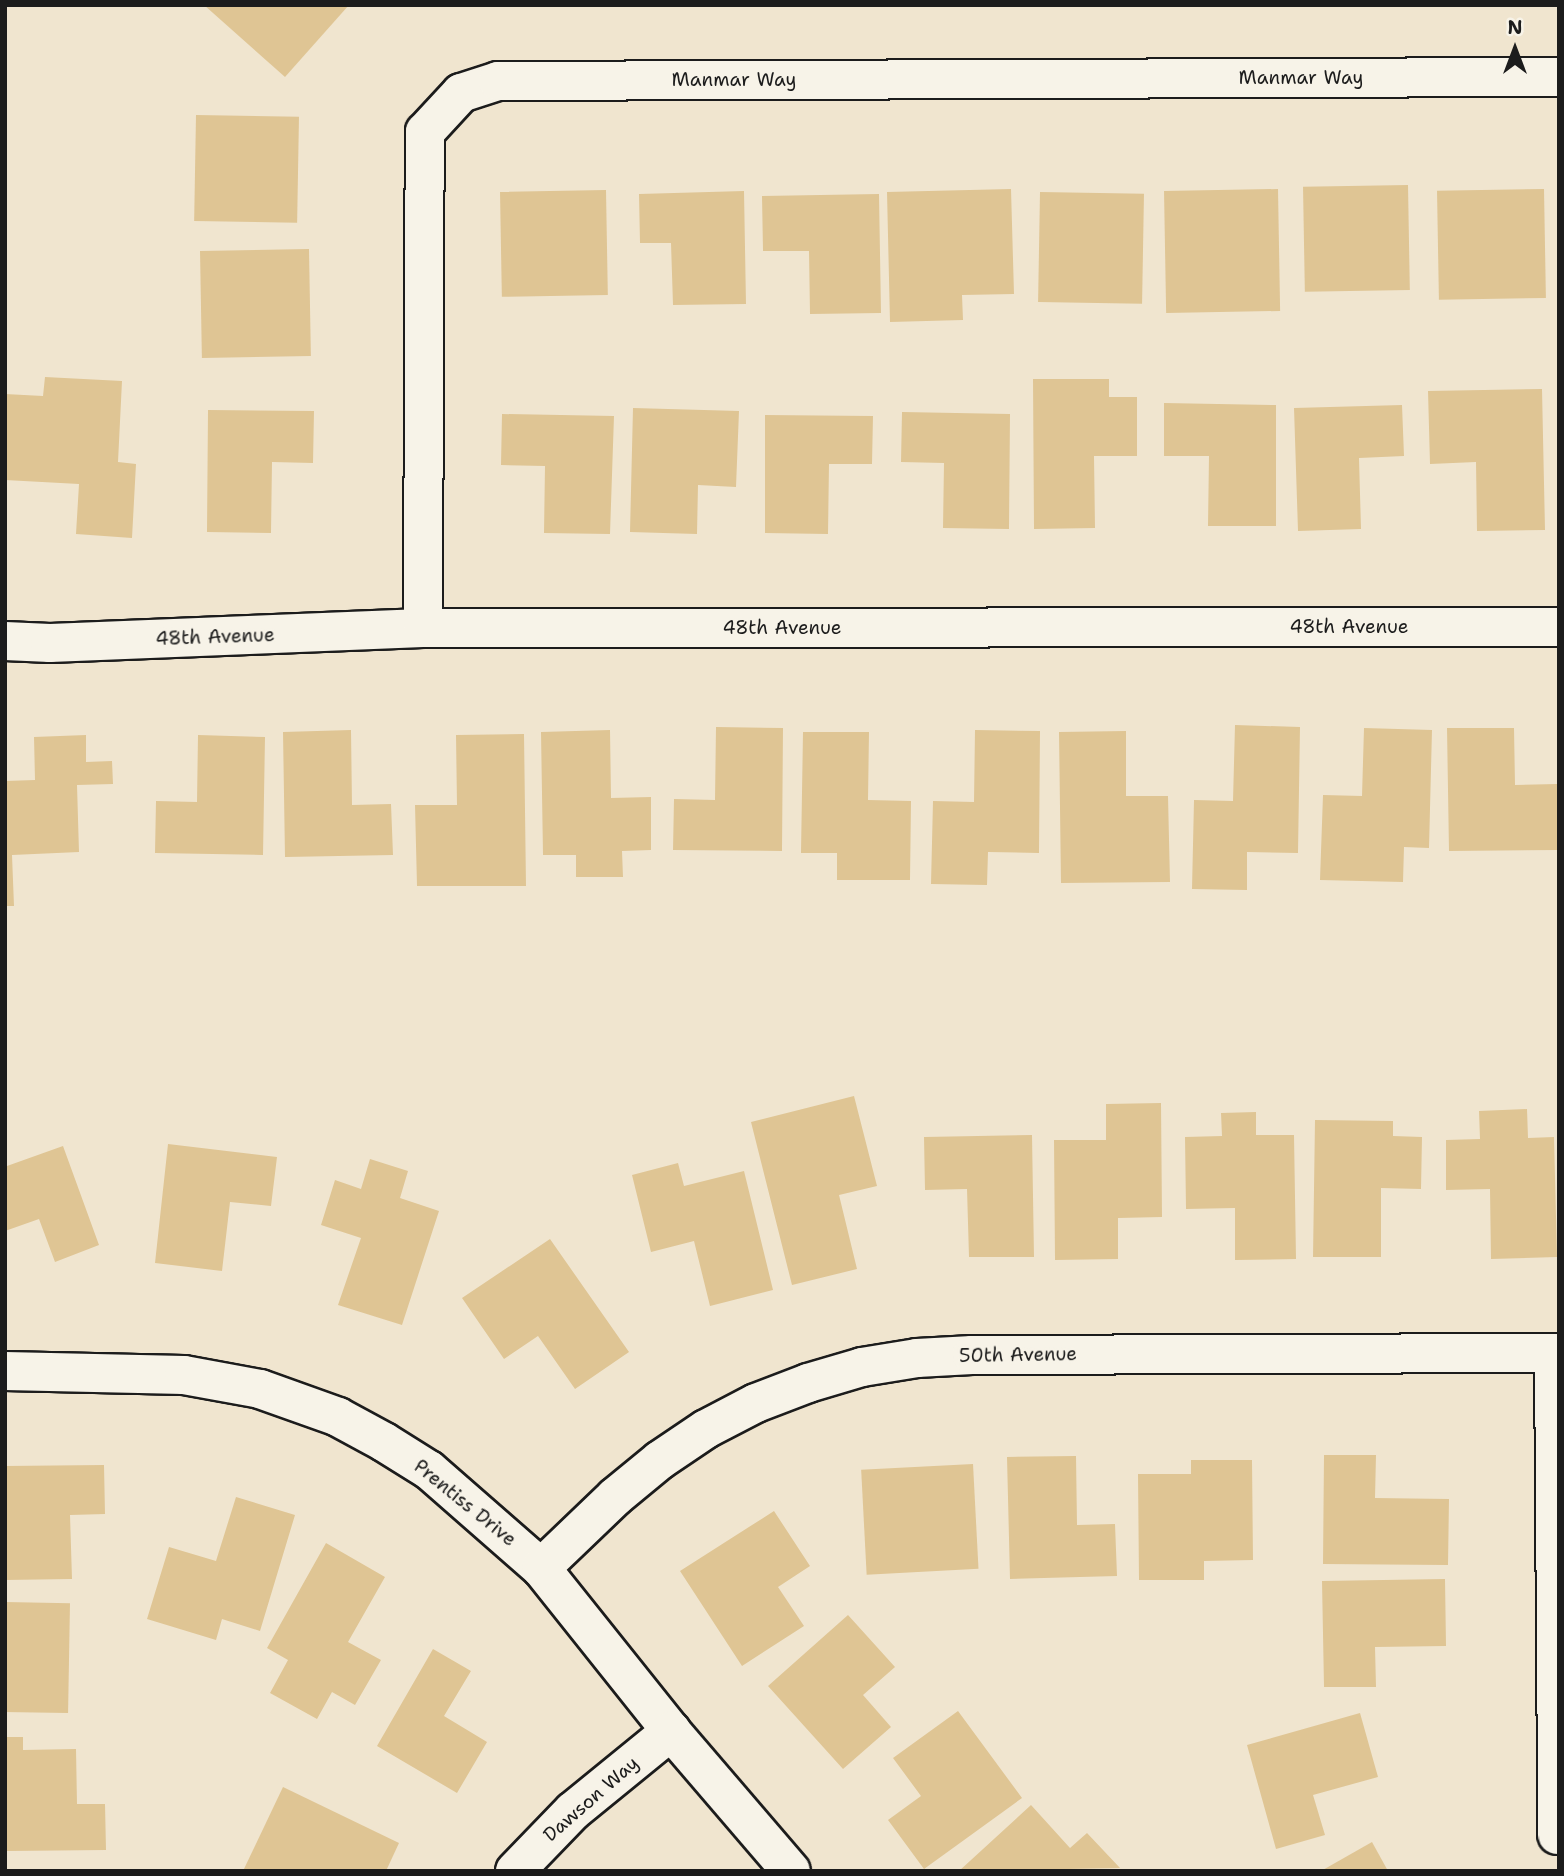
<!DOCTYPE html>
<style>
body{margin:0}
#map{position:relative;width:1564px;height:1876px;overflow:hidden;background:#f0e5cf;font-family:"Shantell Sans",sans-serif}
div>[style]{position:absolute}
.building>*{inset:0;background:#dfc594;transform-origin:0 0}
.roads{filter:drop-shadow(2px 0 #1c1c1c) drop-shadow(-2px 0 #1c1c1c) drop-shadow(0 2px #1c1c1c) drop-shadow(0 -2px #1c1c1c)}
.minor>*{height:38px;margin:-19px;padding:0 19px;transform-origin:19px;border-radius:19px;background:#f7f3e8}
span{translate:-50% -50%;white-space:nowrap;text-align:center;line-height:1.15;-webkit-text-stroke:5px #f7f3e8;paint-order:stroke}
.street-label{font-size:19px;color:#1c1c1c}
.frame{position:absolute;inset:0;border:7px solid #1c1c1c;pointer-events:none}
.north{position:absolute;left:1480px;top:14px;width:70px;height:70px;-webkit-text-stroke:5px #f7f3e8;paint-order:stroke;rotate:0deg;font-size:19px;font-weight:700;line-height:28px;text-align:center;color:#1c1c1c}
.north::after{content:'';display:block;margin:auto;width:24px;height:32px;background:#1c1c1c;clip-path:polygon(50% 0,100% 100%,50% 72%,0 100%)}
</style>
<div id="map">
<div class="building">
<div style="clip-path:polygon(204px 5px,349px 5px,285px 77px)"></div>
<div style="left:196px;top:115px;width:103px;height:106px;rotate:1deg"></div>
<div style="left:1408px;top:185px;width:105px;height:105px;rotate:89deg"></div>
<div style="clip-path:polygon(1011px 189px,1014px 294px,962px 295px,963px 320px,890px 322px,887px 192px)"></div>
<div style="left:1278px;top:189px;width:122px;height:114px;rotate:89deg"></div>
<div style="left:1544px;top:189px;width:109px;height:107px;rotate:89deg"></div>
<div style="left:606px;top:190px;width:105px;height:106px;rotate:89deg"></div>
<div style="clip-path:polygon(744px 191px,746px 304px,673px 305px,671px 243px,640px 243px,639px 194px)"></div>
<div style="left:1040px;top:192px;width:104px;height:110px;rotate:1deg"></div>
<div style="clip-path:polygon(879px 194px,881px 313px,810px 314px,809px 251px,763px 251px,762px 196px)"></div>
<div style="left:309px;top:249px;width:107px;height:109px;rotate:89deg"></div>
<div style="clip-path:polygon(45px 377px,122px 381px,118px 462px,136px 464px,132px 538px,76px 534px,79px 484px,5px 480px,5px 394px,43px 396px)"></div>
<div style="clip-path:polygon(1033px 379px,1109px 379px,1109px 397px,1137px 397px,1137px 456px,1094px 456px,1095px 528px,1034px 529px)"></div>
<div style="clip-path:polygon(1542px 389px,1545px 530px,1477px 531px,1476px 462px,1430px 464px,1428px 391px)"></div>
<div style="clip-path:polygon(1164px 403px,1276px 405px,1276px 526px,1208px 526px,1209px 456px,1164px 456px)"></div>
<div style="clip-path:polygon(1402px 405px,1404px 456px,1359px 458px,1361px 529px,1298px 531px,1294px 408px)"></div>
<div style="clip-path:polygon(633px 408px,739px 411px,736px 487px,698px 485px,697px 534px,630px 532px)"></div>
<div style="clip-path:polygon(208px 410px,314px 411px,313px 463px,272px 462px,271px 533px,207px 532px)"></div>
<div style="clip-path:polygon(902px 412px,1010px 414px,1009px 529px,943px 528px,944px 463px,901px 462px)"></div>
<div style="clip-path:polygon(502px 414px,614px 416px,610px 534px,544px 533px,545px 466px,501px 465px)"></div>
<div style="clip-path:polygon(765px 415px,873px 416px,872px 464px,829px 464px,828px 534px,765px 533px)"></div>
<div style="clip-path:polygon(1235px 725px,1300px 727px,1298px 853px,1247px 852px,1247px 890px,1192px 889px,1194px 800px,1233px 801px)"></div>
<div style="clip-path:polygon(716px 727px,783px 728px,782px 851px,673px 850px,674px 799px,715px 800px)"></div>
<div style="clip-path:polygon(1364px 728px,1432px 730px,1429px 848px,1404px 847px,1403px 882px,1320px 880px,1323px 795px,1362px 796px)"></div>
<div style="clip-path:polygon(1447px 728px,1514px 728px,1515px 785px,1557px 784px,1558px 850px,1449px 851px)"></div>
<div style="clip-path:polygon(351px 730px,352px 805px,391px 804px,393px 855px,285px 857px,283px 732px)"></div>
<div style="clip-path:polygon(610px 730px,611px 798px,651px 797px,651px 850px,622px 851px,623px 877px,576px 877px,576px 855px,543px 855px,541px 732px)"></div>
<div style="clip-path:polygon(975px 730px,1040px 731px,1039px 853px,988px 852px,987px 885px,931px 884px,933px 801px,974px 802px)"></div>
<div style="clip-path:polygon(1126px 731px,1126px 796px,1168px 796px,1170px 882px,1061px 883px,1059px 732px)"></div>
<div style="clip-path:polygon(803px 732px,869px 732px,868px 800px,911px 801px,910px 880px,837px 880px,837px 853px,801px 853px)"></div>
<div style="clip-path:polygon(524px 734px,526px 886px,417px 886px,415px 805px,457px 805px,456px 735px)"></div>
<div style="clip-path:polygon(86px 735px,86px 762px,112px 761px,113px 784px,77px 785px,79px 852px,12px 855px,14px 906px,5px 906px,5px 781px,35px 780px,34px 737px)"></div>
<div style="clip-path:polygon(198px 735px,265px 737px,263px 855px,155px 853px,156px 801px,197px 802px)"></div>
<div style="clip-path:polygon(854px 1096px,877px 1186px,839px 1195px,857px 1269px,792px 1285px,751px 1122px)"></div>
<div style="clip-path:polygon(1161px 1103px,1162px 1217px,1118px 1218px,1118px 1259px,1055px 1260px,1054px 1140px,1106px 1140px,1106px 1104px)"></div>
<div style="clip-path:polygon(1527px 1109px,1528px 1138px,1554px 1137px,1557px 1257px,1491px 1259px,1490px 1189px,1446px 1190px,1446px 1140px,1480px 1139px,1479px 1111px)"></div>
<div style="clip-path:polygon(1256px 1112px,1256px 1135px,1294px 1135px,1296px 1259px,1235px 1260px,1235px 1208px,1186px 1209px,1185px 1137px,1222px 1136px,1221px 1113px)"></div>
<div style="clip-path:polygon(1315px 1120px,1393px 1121px,1393px 1136px,1422px 1137px,1421px 1189px,1381px 1188px,1381px 1257px,1313px 1257px)"></div>
<div style="clip-path:polygon(1032px 1135px,1034px 1257px,969px 1257px,967px 1189px,925px 1190px,924px 1137px)"></div>
<div style="clip-path:polygon(168px 1144px,277px 1157px,271px 1206px,230px 1202px,222px 1271px,155px 1263px)"></div>
<div style="clip-path:polygon(63px 1146px,99px 1245px,55px 1262px,39px 1219px,5px 1231px,5px 1161px,7px 1166px)"></div>
<div style="clip-path:polygon(370px 1159px,408px 1171px,400px 1198px,439px 1211px,402px 1325px,338px 1305px,361px 1238px,321px 1225px,335px 1180px,361px 1189px)"></div>
<div style="clip-path:polygon(678px 1163px,684px 1186px,744px 1171px,773px 1290px,710px 1306px,694px 1241px,651px 1252px,632px 1175px)"></div>
<div style="clip-path:polygon(550px 1239px,629px 1352px,575px 1389px,538px 1336px,504px 1359px,462px 1298px)"></div>
<div style="clip-path:polygon(1324px 1455px,1376px 1455px,1375px 1498px,1449px 1499px,1448px 1565px,1323px 1564px)"></div>
<div style="clip-path:polygon(1076px 1456px,1077px 1525px,1115px 1524px,1117px 1576px,1010px 1579px,1007px 1457px)"></div>
<div style="clip-path:polygon(1191px 1460px,1252px 1460px,1253px 1560px,1204px 1561px,1204px 1580px,1139px 1580px,1138px 1474px,1191px 1474px)"></div>
<div style="left:973px;top:1464px;width:105px;height:112px;rotate:87deg"></div>
<div style="clip-path:polygon(104px 1465px,105px 1514px,70px 1515px,72px 1579px,5px 1580px,5px 1466px)"></div>
<div style="clip-path:polygon(236px 1497px,295px 1515px,260px 1631px,222px 1619px,216px 1640px,147px 1619px,169px 1547px,216px 1561px)"></div>
<div style="clip-path:polygon(774px 1511px,810px 1566px,778px 1587px,804px 1626px,742px 1666px,680px 1571px)"></div>
<div style="clip-path:polygon(326px 1543px,385px 1577px,348px 1642px,381px 1660px,355px 1705px,332px 1692px,317px 1719px,270px 1693px,288px 1660px,267px 1648px)"></div>
<div style="clip-path:polygon(1445px 1579px,1446px 1646px,1375px 1647px,1376px 1687px,1324px 1687px,1322px 1581px)"></div>
<div style="left:5px;top:1602px;width:65px;height:110px;rotate:1deg"></div>
<div style="clip-path:polygon(848px 1615px,895px 1667px,863px 1695px,891px 1727px,843px 1769px,768px 1686px)"></div>
<div style="clip-path:polygon(433px 1649px,471px 1671px,444px 1716px,487px 1742px,457px 1793px,377px 1746px)"></div>
<div style="clip-path:polygon(958px 1711px,1022px 1798px,924px 1869px,888px 1820px,921px 1796px,893px 1758px)"></div>
<div style="clip-path:polygon(1360px 1713px,1378px 1777px,1313px 1795px,1325px 1835px,1276px 1849px,1247px 1745px)"></div>
<div style="clip-path:polygon(5px 1737px,23px 1737px,23px 1750px,76px 1749px,77px 1804px,105px 1804px,106px 1850px,7px 1851px)"></div>
<div style="clip-path:polygon(283px 1787px,399px 1843px,386px 1871px,243px 1871px)"></div>
<div style="clip-path:polygon(1031px 1805px,1070px 1848px,1087px 1833px,1120px 1868px,959px 1871px)"></div>
<div style="clip-path:polygon(1372px 1842px,1388px 1871px,1321px 1871px)"></div>
</div>
<div class="roads">
<div class="minor">
<div style="left:423px;top:628px;width:496px;rotate:-89.8deg"></div>
<div style="left:425px;top:132px;width:53px;rotate:-47.3deg"></div>
<div style="left:461px;top:93px;width:39px;rotate:-18deg"></div>
<div style="left:498px;top:81px;width:1061px;rotate:-0.22deg"></div>
<div style="left:5px;top:641px;width:45px;rotate:2.5deg"></div>
<div style="left:50px;top:643px;width:373px;rotate:-2.3deg"></div>
<div style="left:423px;top:628px;width:1136px;rotate:-0.05deg"></div>
<div style="left:1554px;top:1353px;width:482px;rotate:89.6deg"></div>
<div style="left:5px;top:1371px;width:179px;rotate:1.3deg"></div>
<div style="left:184px;top:1375px;width:77px;rotate:10.4deg"></div>
<div style="left:260px;top:1389px;width:83px;rotate:19.7deg"></div>
<div style="left:338px;top:1417px;width:52px;rotate:28.5deg"></div>
<div style="left:384px;top:1442px;width:53px;rotate:31.9deg"></div>
<div style="left:429px;top:1470px;width:149px;rotate:41.2deg"></div>
<div style="left:541px;top:1568px;width:208px;rotate:51.4deg"></div>
<div style="left:671px;top:1731px;width:184px;rotate:49.4deg"></div>
<div style="left:541px;top:1568px;width:103px;rotate:-43.8deg"></div>
<div style="left:615px;top:1497px;width:58px;rotate:-39.4deg"></div>
<div style="left:660px;top:1460px;width:55px;rotate:-34deg"></div>
<div style="left:706px;top:1429px;width:56px;rotate:-27.5deg"></div>
<div style="left:756px;top:1403px;width:56px;rotate:-21deg"></div>
<div style="left:808px;top:1383px;width:56px;rotate:-16.5deg"></div>
<div style="left:862px;top:1367px;width:56px;rotate:-9.3deg"></div>
<div style="left:917px;top:1358px;width:55px;rotate:-3.1deg"></div>
<div style="left:972px;top:1355px;width:587px;rotate:-0.2deg"></div>
<div style="left:515px;top:1871px;width:83px;rotate:-46deg"></div>
<div style="left:573px;top:1811px;width:127px;rotate:-39.2deg"></div>
</div>
</div>
<div class="street-label">
<span style="left:1301px;top:78px">Manmar Way</span>
<span style="left:734px;top:80px">Manmar Way</span>
<span style="left:1349px;top:627px">48th Avenue</span>
<span style="left:782px;top:628px">48th Avenue</span>
<span style="left:215px;top:637px;rotate:-2deg">48th Avenue</span>
<span style="left:1018px;top:1355px;rotate:-1deg">50th Avenue</span>
<span style="left:465px;top:1503px;rotate:39deg">Prentiss Drive</span>
<span style="left:591px;top:1799px;rotate:-41deg">Dawson Way</span>
</div>
<div class="frame"></div>
<div class="north">N</div>
</div>
